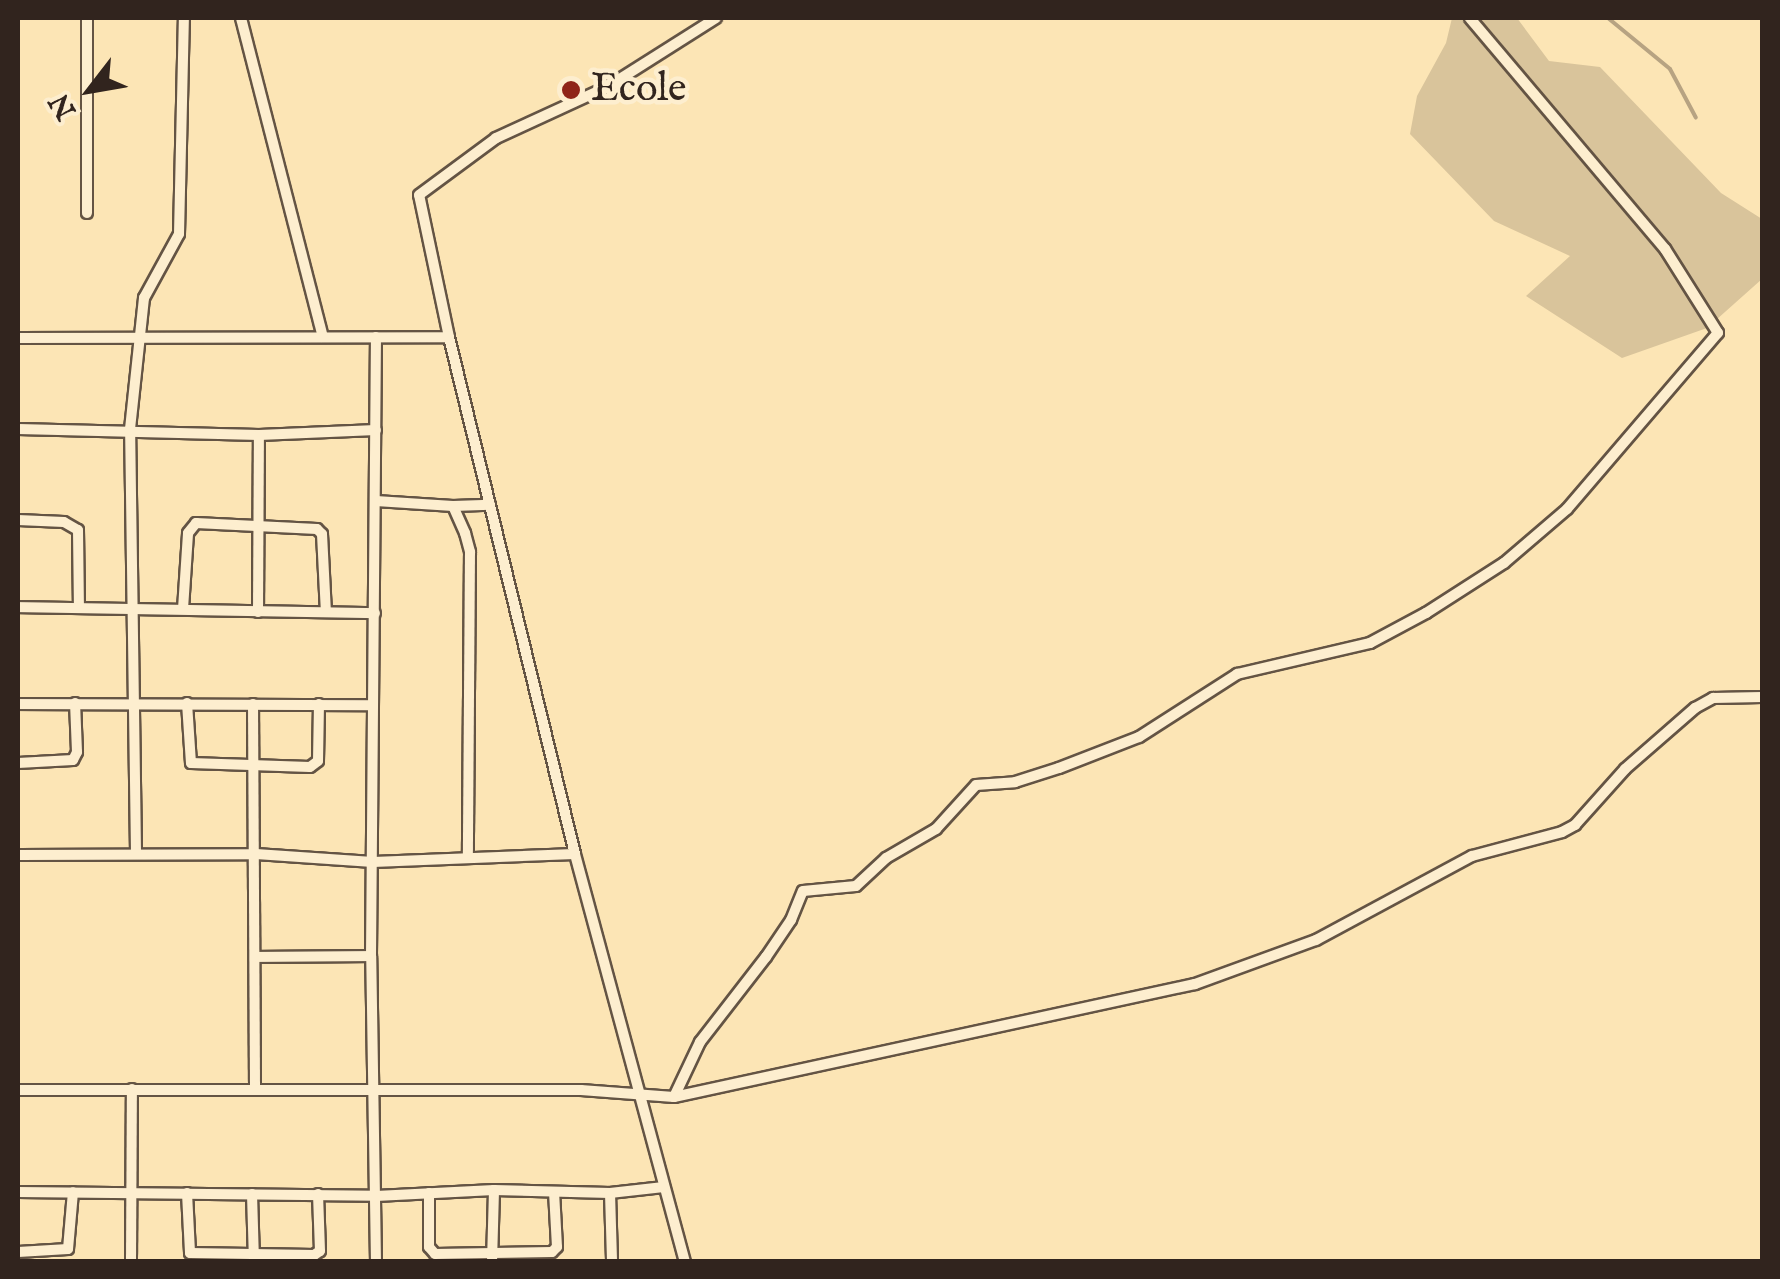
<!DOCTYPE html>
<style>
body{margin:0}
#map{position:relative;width:1780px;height:1279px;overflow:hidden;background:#fce5b5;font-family:"IM FELL English",serif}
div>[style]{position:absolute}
.green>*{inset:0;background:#d9c49b}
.stream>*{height:4px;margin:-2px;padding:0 2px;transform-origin:2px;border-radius:2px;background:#b7a382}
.roads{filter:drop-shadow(2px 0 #645444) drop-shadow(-2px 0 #645444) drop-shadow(0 2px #645444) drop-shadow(0 -2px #645444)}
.street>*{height:10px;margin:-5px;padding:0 5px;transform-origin:5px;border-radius:5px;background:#fdeecf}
.dots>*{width:28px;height:28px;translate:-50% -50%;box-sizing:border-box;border:5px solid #fdeecf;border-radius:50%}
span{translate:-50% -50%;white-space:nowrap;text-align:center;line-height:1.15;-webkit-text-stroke:9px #fdeecf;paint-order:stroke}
.poi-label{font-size:40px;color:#31241e}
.left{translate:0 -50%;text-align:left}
.frame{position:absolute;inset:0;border:20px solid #31241e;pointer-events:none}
.north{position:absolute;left:40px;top:40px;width:100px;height:100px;-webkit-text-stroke:8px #fdeecf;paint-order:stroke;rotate:239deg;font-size:28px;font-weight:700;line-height:40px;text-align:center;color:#31241e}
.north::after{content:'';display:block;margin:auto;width:35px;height:45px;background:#31241e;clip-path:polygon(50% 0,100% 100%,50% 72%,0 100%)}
</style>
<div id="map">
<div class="green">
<div style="clip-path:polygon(1452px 18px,1517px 18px,1549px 61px,1600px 67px,1721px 193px,1762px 219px,1762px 279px,1707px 328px,1622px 358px,1526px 296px,1570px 256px,1494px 221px,1410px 134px,1417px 96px,1446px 43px)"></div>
</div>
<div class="stream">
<div style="left:1608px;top:18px;width:80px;rotate:39.4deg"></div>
<div style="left:1670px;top:69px;width:55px;rotate:62deg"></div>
</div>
<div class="roads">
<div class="street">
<div style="left:241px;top:18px;width:329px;rotate:75.6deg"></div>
<div style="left:87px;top:213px;width:195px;rotate:-90deg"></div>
<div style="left:18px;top:338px;width:431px;rotate:-0.1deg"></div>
<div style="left:18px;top:429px;width:241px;rotate:1.4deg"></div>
<div style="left:259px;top:435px;width:117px;rotate:-2.4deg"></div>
<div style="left:376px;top:501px;width:77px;rotate:3.7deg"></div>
<div style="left:453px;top:506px;width:30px;rotate:66deg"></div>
<div style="left:465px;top:533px;width:20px;rotate:75deg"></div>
<div style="left:470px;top:552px;width:304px;rotate:90.4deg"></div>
<div style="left:453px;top:506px;width:37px;rotate:-2deg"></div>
<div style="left:18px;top:520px;width:46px;rotate:2.5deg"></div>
<div style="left:64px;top:522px;width:16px;rotate:30deg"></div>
<div style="left:78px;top:530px;width:78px;rotate:89.3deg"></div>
<div style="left:18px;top:607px;width:357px;rotate:1deg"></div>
<div style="left:183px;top:609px;width:76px;rotate:-86.2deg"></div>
<div style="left:188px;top:533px;width:13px;rotate:-51deg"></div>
<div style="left:196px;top:523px;width:121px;rotate:2.8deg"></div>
<div style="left:317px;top:529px;width:7px;rotate:45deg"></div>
<div style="left:322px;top:534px;width:78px;rotate:87.1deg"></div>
<div style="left:258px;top:612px;width:177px;rotate:-89.7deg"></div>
<div style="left:187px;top:703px;width:60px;rotate:86.2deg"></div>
<div style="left:191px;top:763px;width:119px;rotate:1.9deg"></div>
<div style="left:310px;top:767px;width:10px;rotate:-37deg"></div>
<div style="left:318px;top:761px;width:57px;rotate:-89deg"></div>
<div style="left:18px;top:704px;width:353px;rotate:0.2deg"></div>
<div style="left:253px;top:704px;width:385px;rotate:89.7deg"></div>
<div style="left:18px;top:763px;width:55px;rotate:-3.1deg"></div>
<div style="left:73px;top:760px;width:9px;rotate:-63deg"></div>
<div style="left:77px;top:752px;width:49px;rotate:-92.3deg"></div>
<div style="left:136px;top:852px;width:423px;rotate:-90.8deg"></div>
<div style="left:130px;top:429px;width:132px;rotate:-83.9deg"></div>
<div style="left:144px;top:298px;width:73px;rotate:-61.3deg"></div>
<div style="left:179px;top:234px;width:216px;rotate:-88.7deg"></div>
<div style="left:18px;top:855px;width:238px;rotate:-0.2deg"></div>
<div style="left:256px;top:854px;width:117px;rotate:3.9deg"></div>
<div style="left:373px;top:862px;width:202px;rotate:-2.3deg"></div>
<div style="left:255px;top:957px;width:116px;rotate:-0.5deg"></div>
<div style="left:18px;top:1090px;width:563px"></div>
<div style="left:581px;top:1090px;width:93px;rotate:4.3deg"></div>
<div style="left:674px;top:1097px;width:533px;rotate:-12.24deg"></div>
<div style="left:1195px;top:984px;width:129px;rotate:-20deg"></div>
<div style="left:1316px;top:940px;width:177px;rotate:-28.3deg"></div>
<div style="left:1472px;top:856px;width:93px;rotate:-14.9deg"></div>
<div style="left:1562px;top:832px;width:15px;rotate:-28deg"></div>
<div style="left:1575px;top:825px;width:75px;rotate:-48.2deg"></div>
<div style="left:1625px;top:769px;width:93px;rotate:-41.1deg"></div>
<div style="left:1695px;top:708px;width:21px;rotate:-29deg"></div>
<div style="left:1713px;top:698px;width:49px;rotate:-1.2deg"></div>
<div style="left:674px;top:1097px;width:61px;rotate:-64.7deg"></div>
<div style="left:700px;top:1042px;width:108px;rotate:-52.2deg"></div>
<div style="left:766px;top:957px;width:45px;rotate:-56deg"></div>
<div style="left:791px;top:920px;width:31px;rotate:-68deg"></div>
<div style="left:803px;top:891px;width:53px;rotate:-5.4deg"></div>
<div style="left:856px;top:886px;width:41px;rotate:-43deg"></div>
<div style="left:886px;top:858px;width:58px;rotate:-30.1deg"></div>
<div style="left:936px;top:829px;width:59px;rotate:-47.7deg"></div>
<div style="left:976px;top:785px;width:39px;rotate:-4deg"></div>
<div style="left:1015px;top:782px;width:46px;rotate:-17.7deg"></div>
<div style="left:1059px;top:768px;width:86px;rotate:-21.2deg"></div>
<div style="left:1139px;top:737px;width:117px;rotate:-32.7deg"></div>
<div style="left:1237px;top:674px;width:137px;rotate:-13.1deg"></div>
<div style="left:1370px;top:643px;width:64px;rotate:-28.2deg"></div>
<div style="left:1426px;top:613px;width:93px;rotate:-32.7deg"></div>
<div style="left:1504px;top:563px;width:83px;rotate:-40.6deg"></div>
<div style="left:1567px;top:509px;width:232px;rotate:-49.4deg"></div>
<div style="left:1718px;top:333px;width:99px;rotate:-122.2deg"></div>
<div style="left:1665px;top:249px;width:302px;rotate:-130.2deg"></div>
<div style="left:18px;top:1192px;width:358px;rotate:0.6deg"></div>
<div style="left:376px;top:1196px;width:118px;rotate:-2.9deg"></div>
<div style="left:494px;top:1190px;width:116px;rotate:1.5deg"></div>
<div style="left:610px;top:1193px;width:54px;rotate:-6.3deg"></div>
<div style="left:187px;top:1193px;width:60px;rotate:87.1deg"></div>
<div style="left:190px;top:1253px;width:124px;rotate:0.9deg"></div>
<div style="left:314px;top:1255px;width:7px;rotate:-34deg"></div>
<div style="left:320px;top:1251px;width:57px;rotate:-92deg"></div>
<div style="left:429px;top:1193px;width:54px;rotate:90deg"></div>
<div style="left:429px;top:1247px;width:9px;rotate:49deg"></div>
<div style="left:435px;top:1254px;width:117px;rotate:-1deg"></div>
<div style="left:552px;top:1252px;width:7px;rotate:-45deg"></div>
<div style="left:557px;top:1247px;width:55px;rotate:-93.1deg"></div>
<div style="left:610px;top:1193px;width:69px;rotate:88.3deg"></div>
<div style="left:252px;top:1194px;width:68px;rotate:88.3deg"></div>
<div style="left:18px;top:1252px;width:50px;rotate:-3.4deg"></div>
<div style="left:68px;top:1249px;width:57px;rotate:-85deg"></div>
<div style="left:131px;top:1262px;width:173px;rotate:-89.7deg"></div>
<div style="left:376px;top:1262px;width:306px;rotate:-90.9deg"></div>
<div style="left:371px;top:956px;width:619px;rotate:-89.54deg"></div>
<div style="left:492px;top:1262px;width:72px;rotate:-88.4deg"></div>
<div style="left:685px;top:1262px;width:423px;rotate:-105.1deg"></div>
<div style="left:575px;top:854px;width:532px;rotate:-103.7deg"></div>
<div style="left:449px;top:337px;width:145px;rotate:-101.9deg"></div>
<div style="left:419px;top:195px;width:96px;rotate:-36.5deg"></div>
<div style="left:496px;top:138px;width:122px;rotate:-24.7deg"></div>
<div style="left:607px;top:87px;width:129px;rotate:-32.3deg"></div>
</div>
</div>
<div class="dots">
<div style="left:571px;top:90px;background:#8f2418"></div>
</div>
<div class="poi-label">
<span class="left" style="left:591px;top:90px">Ecole</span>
</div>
<div class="frame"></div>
<div class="north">N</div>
</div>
